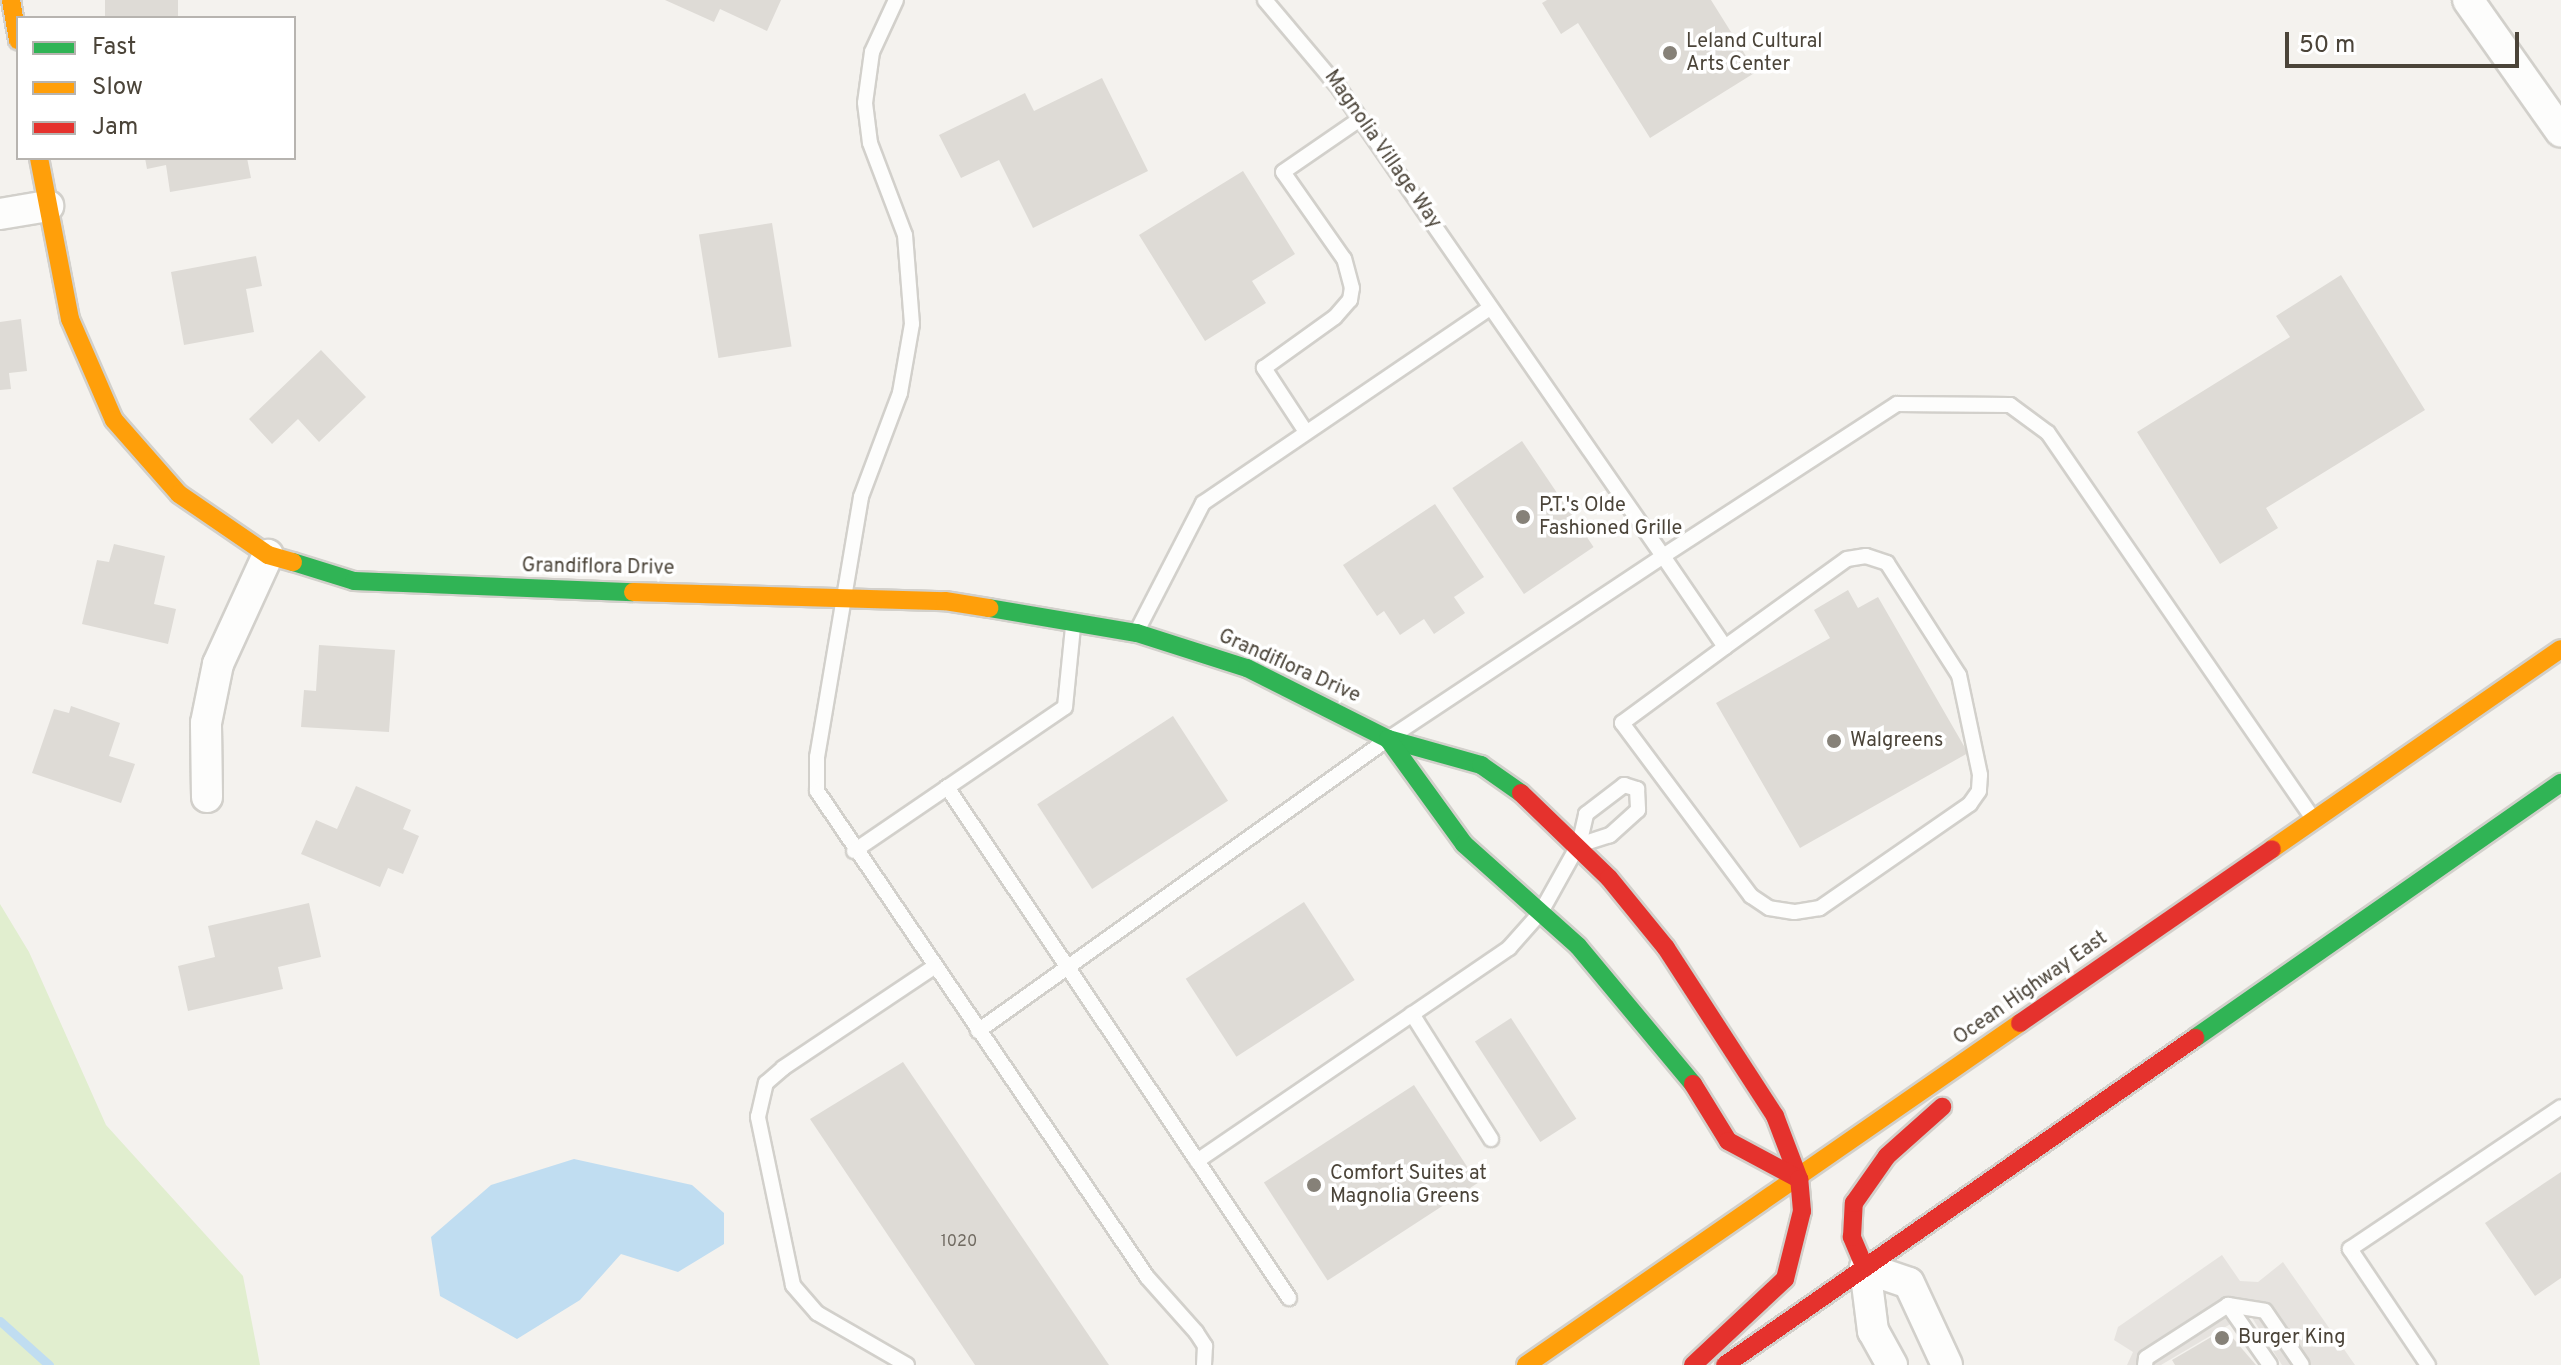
<!DOCTYPE html>
<style>
body{margin:0}
#map{position:relative;width:2561px;height:1365px;overflow:hidden;background:#f4f2ee;font-family:Overpass,sans-serif}
div>[style]{position:absolute}
.green>*{inset:0;background:#e1eecf}
.parking>*{inset:0;background:#e6e3df}
.water>*{inset:0;background:#c0ddf1}
.stream>*{height:9px;margin:-4.5px;padding:0 4.5px;transform-origin:4.5px;border-radius:4.5px;background:#c0ddf1}
.building>*{inset:0;background:#dedbd6;transform-origin:0 0}
.roads{filter:drop-shadow(2px 0 #d2d0cb) drop-shadow(-2px 0 #d2d0cb) drop-shadow(0 2px #d2d0cb) drop-shadow(0 -2px #d2d0cb)}
.lane>*{height:14px;margin:-7px;padding:0 7px;transform-origin:7px;border-radius:7px;background:#fdfdfc}
.street>*{height:30px;margin:-15px;padding:0 15px;transform-origin:15px;border-radius:15px;background:#fdfdfc}
.fast>*{height:18px;margin:-9px;padding:0 9px;transform-origin:9px;border-radius:9px;background:#30b455}
.slow>*{height:18px;margin:-9px;padding:0 9px;transform-origin:9px;border-radius:9px;background:#ff9f0a}
.jam>*{height:18px;margin:-9px;padding:0 9px;transform-origin:9px;border-radius:9px;background:#e5322d}
.dots>*{width:22px;height:22px;translate:-50% -50%;box-sizing:border-box;border:4px solid #fff;border-radius:50%}
span{translate:-50% -50%;white-space:nowrap;text-align:center;line-height:1.15;-webkit-text-stroke:7px #fff;paint-order:stroke}
.number-label{font-size:16px;color:#706a61}
.number-label span{-webkit-text-stroke-width:0}
.poi-label{font-size:20px;color:#4b4439}
.left{translate:0 -50%;text-align:left}
.street-label{font-size:20px;color:#4b4439}
.legend{position:absolute;left:16px;top:16px;width:280px;height:144px;box-sizing:border-box;background:#fff;border:2px solid #b7b4b0;margin:0;padding:10px 14px;list-style:none;font-size:24px;color:#4b4439}
.legend li{display:flex;align-items:center;gap:16px;height:40px}
.legend b{width:40px;border:2px solid #b7b4b0}
.scale{position:absolute;left:2285px;top:32px;width:234px;height:36px;box-sizing:border-box;border:4px solid #4b4439;border-top:0;padding-left:10px;font-size:24px;line-height:28px;white-space:nowrap;color:#4b4439;-webkit-text-stroke:6px #fff;paint-order:stroke}
</style>
<div id="map">
<div class="green">
<div style="clip-path:polygon(0 904px,29px 952px,106px 1125px,243px 1276px,260px 1365px,0 1365px)"></div>
</div>
<div class="parking">
<div style="clip-path:polygon(2222px 1255px,2240px 1281px,2258px 1282px,2283px 1262px,2355px 1365px,2282px 1365px,2249px 1313px,2161px 1365px,2127px 1365px,2133px 1352px,2114px 1340px,2118px 1327px)"></div>
</div>
<div class="water">
<div style="clip-path:polygon(574px 1159px,692px 1185px,724px 1213px,724px 1244px,678px 1272px,621px 1254px,580px 1300px,517px 1339px,440px 1296px,431px 1237px,491px 1185px)"></div>
</div>
<div class="stream">
<div style="left:0;top:1321px;width:66px;rotate:41.9deg"></div>
</div>
<div class="building">
<div style="left:105px;top:0;width:73px;height:18px"></div>
<div style="clip-path:polygon(665px 0,781px 0,767px 31px,720px 9px,714px 22px)"></div>
<div style="clip-path:polygon(1547px 0,1711px 0,1756px 72px,1650px 138px,1578px 23px,1561px 34px,1542px 3px)"></div>
<div style="clip-path:polygon(1102px 78px,1148px 171px,1033px 228px,999px 160px,961px 178px,939px 135px,1025px 93px,1034px 111px)"></div>
<div style="clip-path:polygon(145px 158px,247px 158px,251px 178px,170px 192px,166px 165px,147px 169px)"></div>
<div style="clip-path:polygon(1243px 171px,1295px 254px,1252px 281px,1266px 303px,1205px 341px,1139px 235px)"></div>
<div style="left:772px;top:223px;width:125px;height:74px;rotate:81deg"></div>
<div style="clip-path:polygon(256px 256px,262px 286px,246px 289px,254px 332px,184px 345px,171px 272px)"></div>
<div style="clip-path:polygon(2341px 275px,2425px 410px,2266px 508px,2278px 528px,2220px 564px,2137px 432px,2290px 337px,2276px 316px)"></div>
<div style="clip-path:polygon(21px 319px,27px 371px,9px 373px,11px 389px,0 390px,0 322px)"></div>
<div style="clip-path:polygon(321px 350px,366px 397px,319px 442px,298px 419px,272px 444px,249px 419px)"></div>
<div style="left:1522px;top:441px;width:128px;height:84px;rotate:56deg"></div>
<div style="clip-path:polygon(1435px 504px,1484px 577px,1454px 597px,1465px 613px,1434px 634px,1424px 619px,1400px 635px,1384px 611px,1377px 616px,1343px 565px)"></div>
<div style="clip-path:polygon(114px 544px,165px 556px,154px 604px,176px 609px,168px 644px,82px 624px,97px 560px,109px 562px)"></div>
<div style="clip-path:polygon(1848px 590px,1858px 608px,1878px 597px,1968px 753px,1800px 848px,1716px 703px,1830px 638px,1814px 610px)"></div>
<div style="clip-path:polygon(319px 645px,395px 650px,389px 732px,301px 727px,304px 690px,316px 691px)"></div>
<div style="clip-path:polygon(71px 706px,120px 723px,109px 756px,135px 764px,121px 803px,32px 773px,54px 709px,69px 713px)"></div>
<div style="left:1173px;top:716px;width:101px;height:162px;rotate:57deg"></div>
<div style="clip-path:polygon(356px 786px,411px 810px,403px 829px,419px 836px,403px 874px,388px 868px,380px 887px,301px 854px,316px 820px,337px 829px)"></div>
<div style="left:1304px;top:902px;width:93px;height:141px;rotate:57deg"></div>
<div style="clip-path:polygon(309px 903px,321px 957px,278px 967px,283px 989px,188px 1011px,178px 966px,215px 957px,208px 926px)"></div>
<div style="left:1511px;top:1018px;width:120px;height:43px;rotate:57deg"></div>
<div style="clip-path:polygon(903px 1062px,1109px 1365px,975px 1365px,810px 1119px)"></div>
<div style="left:1414px;top:1085px;width:117px;height:179px;rotate:57deg"></div>
<div style="clip-path:polygon(2561px 1172px,2561px 1278px,2535px 1296px,2485px 1223px)"></div>
<div style="clip-path:polygon(2225px 1329px,2256px 1365px,2175px 1365px,2172px 1360px)"></div>
</div>
<div class="roads">
<div class="lane">
<div style="left:896px;top:0;width:57px;rotate:114.8deg"></div>
<div style="left:872px;top:52px;width:51px;rotate:97.8deg"></div>
<div style="left:865px;top:103px;width:40px;rotate:82.9deg"></div>
<div style="left:870px;top:143px;width:98px;rotate:69.2deg"></div>
<div style="left:905px;top:235px;width:89px;rotate:85.5deg"></div>
<div style="left:912px;top:324px;width:70px;rotate:99.9deg"></div>
<div style="left:900px;top:393px;width:111px;rotate:110.6deg"></div>
<div style="left:861px;top:497px;width:264px;rotate:99.6deg"></div>
<div style="left:817px;top:757px;width:34px;rotate:90deg"></div>
<div style="left:817px;top:791px;width:587px;rotate:55.82deg"></div>
<div style="left:1147px;top:1277px;width:74px;rotate:48.3deg"></div>
<div style="left:1196px;top:1332px;width:17px;rotate:57deg"></div>
<div style="left:1205px;top:1346px;width:19px;rotate:93deg"></div>
<div style="left:1306px;top:432px;width:77px;rotate:-123.3deg"></div>
<div style="left:1264px;top:368px;width:87px;rotate:-35.7deg"></div>
<div style="left:1335px;top:317px;width:23px;rotate:-49deg"></div>
<div style="left:1350px;top:300px;width:12px;rotate:-81deg"></div>
<div style="left:1352px;top:288px;width:30px;rotate:-105deg"></div>
<div style="left:1344px;top:259px;width:106px;rotate:-125deg"></div>
<div style="left:1283px;top:172px;width:93px;rotate:-34.5deg"></div>
<div style="left:1137px;top:631px;width:144px;rotate:-62.7deg"></div>
<div style="left:1203px;top:503px;width:347px;rotate:-34.2deg"></div>
<div style="left:1725px;top:647px;width:150px;rotate:-35.8deg"></div>
<div style="left:1847px;top:559px;width:19px;rotate:-9deg"></div>
<div style="left:1866px;top:556px;width:22px;rotate:18deg"></div>
<div style="left:1887px;top:563px;width:133px;rotate:57.3deg"></div>
<div style="left:1959px;top:675px;width:102px;rotate:78.1deg"></div>
<div style="left:1980px;top:775px;width:16px;rotate:94deg"></div>
<div style="left:1979px;top:791px;width:16px;rotate:125deg"></div>
<div style="left:1970px;top:804px;width:183px;rotate:145.3deg"></div>
<div style="left:1820px;top:908px;width:26px;rotate:171deg"></div>
<div style="left:1794px;top:912px;width:25px;rotate:-171deg"></div>
<div style="left:1769px;top:908px;width:22px;rotate:-146deg"></div>
<div style="left:1751px;top:896px;width:216px;rotate:-126.7deg"></div>
<div style="left:1622px;top:723px;width:128px;rotate:-36.4deg"></div>
<div style="left:1725px;top:647px;width:110px;rotate:-124.3deg"></div>
<div style="left:1663px;top:556px;width:279px;rotate:-33deg"></div>
<div style="left:1897px;top:404px;width:113px;rotate:0.5deg"></div>
<div style="left:2010px;top:405px;width:47px;rotate:36.4deg"></div>
<div style="left:2048px;top:433px;width:465px;rotate:55.5deg"></div>
<div style="left:1624px;top:785px;width:14px;rotate:17deg"></div>
<div style="left:1637px;top:789px;width:21px;rotate:87deg"></div>
<div style="left:1638px;top:810px;width:38px;rotate:138deg"></div>
<div style="left:1610px;top:835px;width:33px;rotate:162deg"></div>
<div style="left:1579px;top:845px;width:32px;rotate:-77deg"></div>
<div style="left:1586px;top:814px;width:48px;rotate:-37.3deg"></div>
<div style="left:947px;top:787px;width:615px;rotate:56.21deg"></div>
<div style="left:854px;top:851px;width:255px;rotate:-34.3deg"></div>
<div style="left:1065px;top:707px;width:80px;rotate:-84.3deg"></div>
<div style="left:1412px;top:1014px;width:148px;rotate:57.7deg"></div>
<div style="left:978px;top:1031px;width:503px;rotate:-35.46deg"></div>
<div style="left:1388px;top:739px;width:330px;rotate:-33.6deg"></div>
<div style="left:1663px;top:556px;width:569px;rotate:-124.7deg"></div>
<div style="left:1339px;top:88px;width:115px;rotate:-130.1deg"></div>
<div style="left:1197px;top:1161px;width:378px;rotate:-34.3deg"></div>
<div style="left:1509px;top:948px;width:48px;rotate:-48.4deg"></div>
<div style="left:1541px;top:912px;width:70px;rotate:-60.9deg"></div>
<div style="left:2228px;top:1305px;width:73px;rotate:55deg"></div>
<div style="left:907px;top:1365px;width:104px;rotate:-150deg"></div>
<div style="left:817px;top:1313px;width:37px;rotate:-131deg"></div>
<div style="left:793px;top:1285px;width:172px;rotate:-101.8deg"></div>
<div style="left:758px;top:1117px;width:35px;rotate:-77deg"></div>
<div style="left:766px;top:1083px;width:23px;rotate:-41deg"></div>
<div style="left:783px;top:1068px;width:182px;rotate:-33.8deg"></div>
<div style="left:2145px;top:1365px;width:7px;rotate:-82deg"></div>
<div style="left:2146px;top:1358px;width:98px;rotate:-32.9deg"></div>
<div style="left:2228px;top:1305px;width:37px;rotate:9deg"></div>
<div style="left:2265px;top:1311px;width:65px;rotate:55.6deg"></div>
<div style="left:2428px;top:1365px;width:140px;rotate:-123.9deg"></div>
<div style="left:2350px;top:1249px;width:254px;rotate:-33.9deg"></div>
</div>
<div class="street">
<div style="left:2468px;top:0;width:161px;rotate:54.8deg"></div>
<div style="left:0;top:214px;width:49px;rotate:-9.5deg"></div>
<div style="left:207px;top:797px;width:74px;rotate:-90.8deg"></div>
<div style="left:206px;top:723px;width:60px;rotate:-78.5deg"></div>
<div style="left:218px;top:664px;width:120px;rotate:-65.4deg"></div>
<div style="left:1892px;top:1365px;width:39px;rotate:-119deg"></div>
<div style="left:1873px;top:1331px;width:64px;rotate:-97.2deg"></div>
<div style="left:1865px;top:1268px;width:46px;rotate:18.8deg"></div>
<div style="left:1909px;top:1283px;width:90px;rotate:65.1deg"></div>
</div>
<div class="fast">
<div style="left:293px;top:562px;width:64px;rotate:17.3deg"></div>
<div style="left:354px;top:581px;width:279px;rotate:2.3deg"></div>
<div style="left:989px;top:608px;width:150px;rotate:9.6deg"></div>
<div style="left:1137px;top:633px;width:115px;rotate:17.7deg"></div>
<div style="left:1247px;top:668px;width:158px;rotate:26.7deg"></div>
<div style="left:1388px;top:739px;width:97px;rotate:15.6deg"></div>
<div style="left:1481px;top:765px;width:49px;rotate:35deg"></div>
<div style="left:1388px;top:739px;width:130px;rotate:54.1deg"></div>
<div style="left:1464px;top:844px;width:153px;rotate:41.8deg"></div>
<div style="left:1578px;top:946px;width:180px;rotate:50.2deg"></div>
<div style="left:2195px;top:1038px;width:446px;rotate:-34.9deg"></div>
</div>
<div class="slow">
<div style="left:11px;top:0;width:41px;rotate:80.1deg"></div>
<div style="left:39px;top:158px;width:164px;rotate:79.1deg"></div>
<div style="left:70px;top:319px;width:110px;rotate:66.5deg"></div>
<div style="left:114px;top:420px;width:98px;rotate:48.7deg"></div>
<div style="left:179px;top:494px;width:108px;rotate:34.4deg"></div>
<div style="left:268px;top:555px;width:26px;rotate:16deg"></div>
<div style="left:633px;top:592px;width:312px;rotate:1.7deg"></div>
<div style="left:945px;top:601px;width:45px;rotate:9deg"></div>
<div style="left:2272px;top:849px;width:351px;rotate:-34.7deg"></div>
<div style="left:1526px;top:1365px;width:601px;rotate:-34.7deg"></div>
</div>
<div class="jam">
<div style="left:1521px;top:793px;width:122px;rotate:44deg"></div>
<div style="left:1609px;top:878px;width:90px;rotate:50.8deg"></div>
<div style="left:1666px;top:948px;width:200px;rotate:57deg"></div>
<div style="left:1775px;top:1116px;width:67px;rotate:69.1deg"></div>
<div style="left:2020px;top:1023px;width:306px;rotate:-34.6deg"></div>
<div style="left:1693px;top:1084px;width:67px;rotate:58.4deg"></div>
<div style="left:1728px;top:1141px;width:81px;rotate:28.2deg"></div>
<div style="left:1865px;top:1268px;width:34px;rotate:-113deg"></div>
<div style="left:1852px;top:1237px;width:34px;rotate:-87deg"></div>
<div style="left:1854px;top:1203px;width:57px;rotate:-54.9deg"></div>
<div style="left:1887px;top:1156px;width:74px;rotate:-41.7deg"></div>
<div style="left:1693px;top:1365px;width:126px;rotate:-43.1deg"></div>
<div style="left:1785px;top:1279px;width:70px;rotate:-76deg"></div>
<div style="left:1802px;top:1211px;width:32px;rotate:-95deg"></div>
<div style="left:1725px;top:1365px;width:573px;rotate:-34.83deg"></div>
</div>
</div>
<div class="dots">
<div style="left:1670px;top:53px;background:#868178"></div>
<div style="left:1523px;top:517px;background:#868178"></div>
<div style="left:1834px;top:741px;background:#868178"></div>
<div style="left:1314px;top:1185px;background:#868178"></div>
<div style="left:2222px;top:1338px;background:#868178"></div>
</div>
<div class="number-label">
<span style="left:959px;top:1242px">1020</span>
</div>
<div class="poi-label">
<span class="left" style="left:1686px;top:54px">Leland Cultural<br>Arts Center</span>
<span class="left" style="left:1539px;top:518px">P.T.'s Olde<br>Fashioned Grille</span>
<span class="left" style="left:1850px;top:741px">Walgreens</span>
<span class="left" style="left:1330px;top:1186px">Comfort Suites at<br>Magnolia Greens</span>
<span class="left" style="left:2238px;top:1338px">Burger King</span>
</div>
<div class="street-label">
<span style="left:1382px;top:150px;rotate:55deg">Magnolia Village Way</span>
<span style="left:598px;top:568px;rotate:1deg">Grandiflora Drive</span>
<span style="left:1289px;top:667px;rotate:24deg">Grandiflora Drive</span>
<span style="left:2031px;top:989px;rotate:-35deg">Ocean Highway East</span>
</div>
<ul class="legend">
<li><b style="height:10px;background:#30b455"></b>Fast</li>
<li><b style="height:10px;background:#ff9f0a"></b>Slow</li>
<li><b style="height:10px;background:#e5322d"></b>Jam</li>
</ul>
<div class="scale">50 m</div>
</div>
